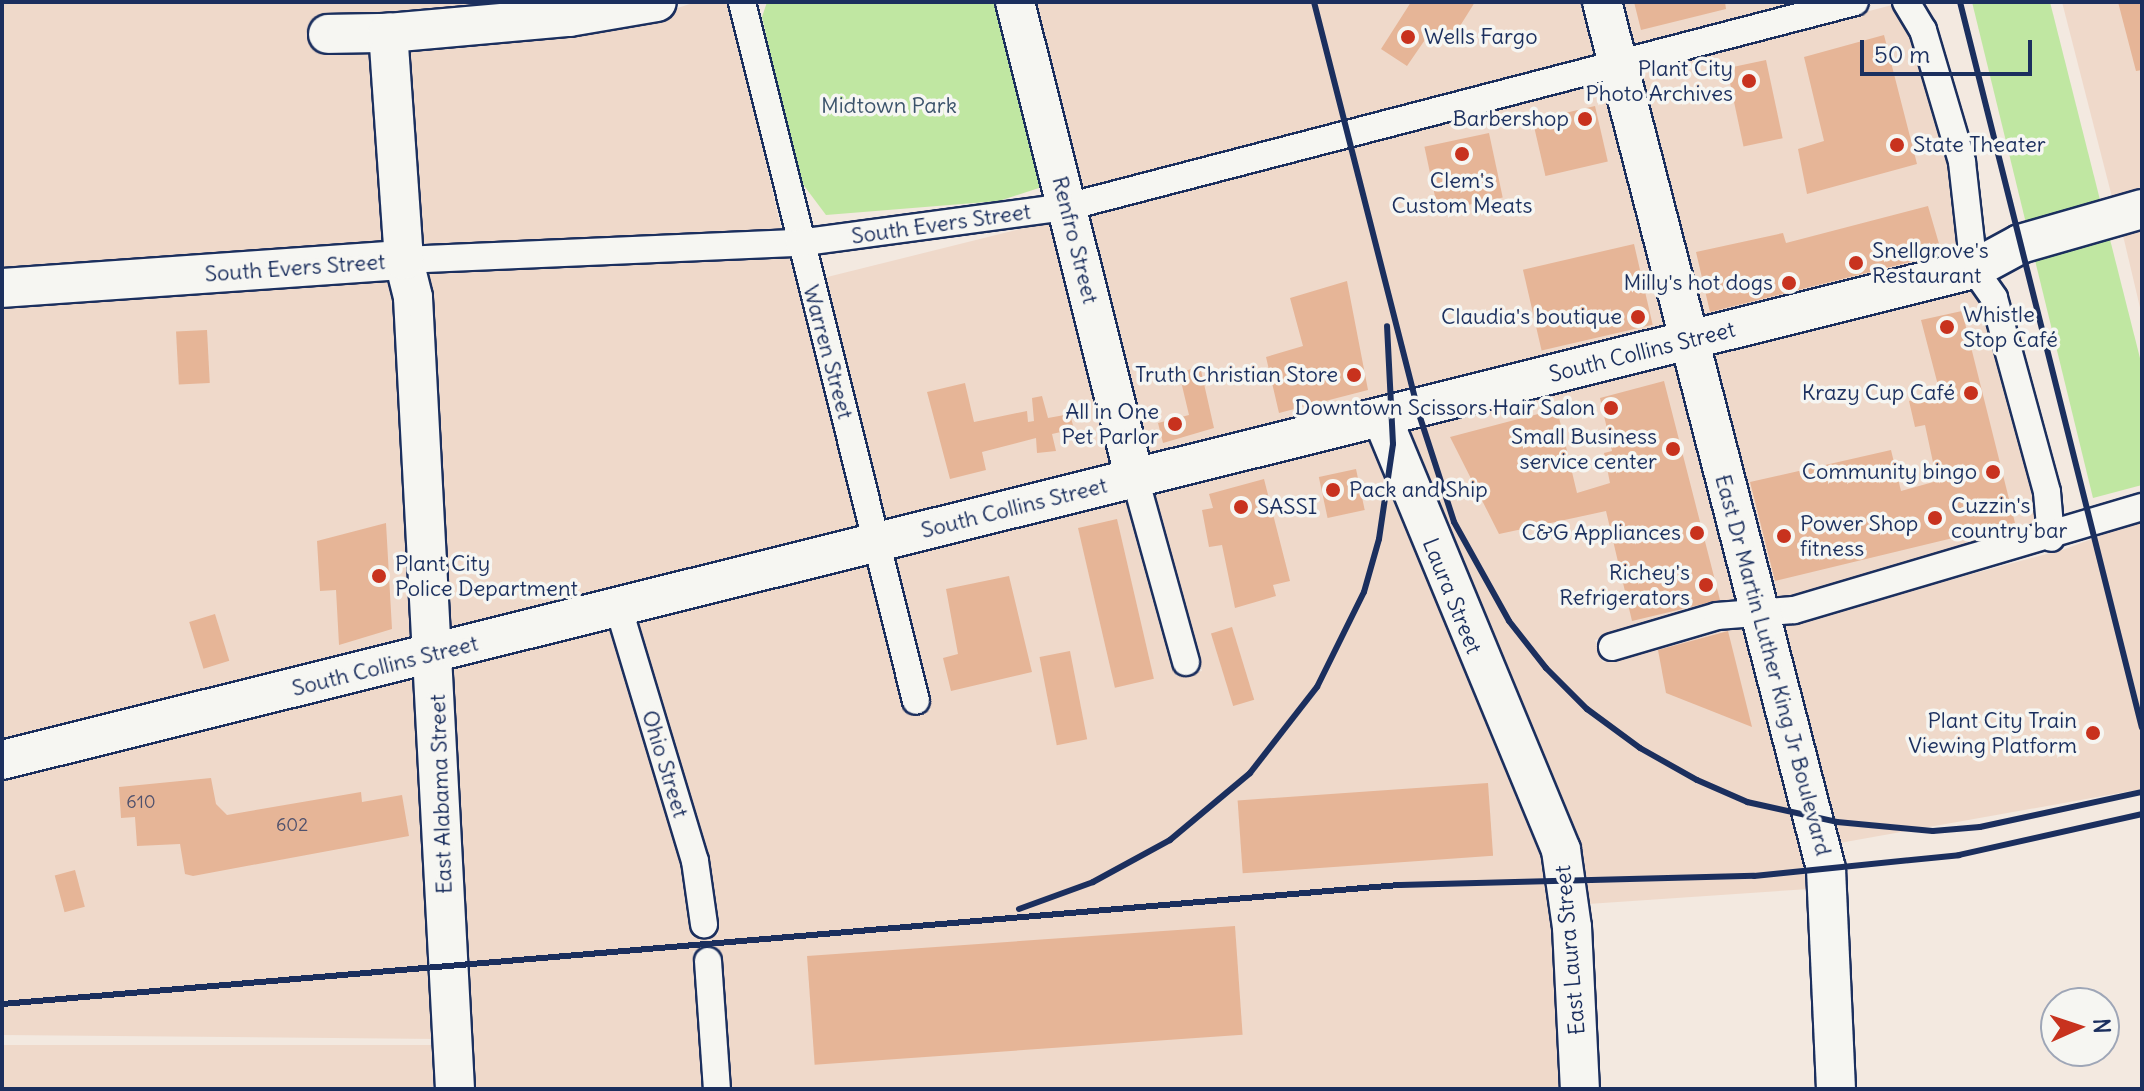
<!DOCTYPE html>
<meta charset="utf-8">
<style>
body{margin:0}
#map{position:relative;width:2144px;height:1091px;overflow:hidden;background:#f3e9e0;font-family:Delius,sans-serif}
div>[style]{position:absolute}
.built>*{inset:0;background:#efd9ca;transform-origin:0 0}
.green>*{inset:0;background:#c0e7a2}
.building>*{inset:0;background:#e6b597;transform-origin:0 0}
.roads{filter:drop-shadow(2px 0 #1b2f5e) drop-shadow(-2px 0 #1b2f5e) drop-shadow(0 2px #1b2f5e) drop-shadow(0 -2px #1b2f5e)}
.street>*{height:26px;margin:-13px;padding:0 13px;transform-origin:13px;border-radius:13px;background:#f6f6f2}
.secondary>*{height:38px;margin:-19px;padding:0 19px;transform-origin:19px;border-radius:19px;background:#f6f6f2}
.rail>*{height:6px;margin:-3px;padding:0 3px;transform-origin:3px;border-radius:3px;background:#1b2f5e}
.dots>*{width:22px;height:22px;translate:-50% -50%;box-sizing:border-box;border:4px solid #f6f6f2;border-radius:50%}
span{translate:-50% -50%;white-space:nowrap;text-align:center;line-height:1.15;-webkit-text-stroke:7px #f6f6f2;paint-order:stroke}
.number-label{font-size:18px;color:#4e506c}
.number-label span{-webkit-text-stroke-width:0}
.poi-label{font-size:22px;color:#1b2f5e}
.left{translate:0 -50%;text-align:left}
.right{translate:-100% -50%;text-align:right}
.park-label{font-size:22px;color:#3c546c}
.street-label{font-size:22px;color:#1b2f5e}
.frame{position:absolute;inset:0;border:4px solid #1b2f5e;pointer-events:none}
.north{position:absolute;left:2040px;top:987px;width:80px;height:80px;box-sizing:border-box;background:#f6f6f2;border:2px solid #9ea6b7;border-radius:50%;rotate:87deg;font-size:22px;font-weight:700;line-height:32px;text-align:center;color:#1b2f5e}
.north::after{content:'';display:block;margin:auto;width:28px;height:36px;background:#c8321e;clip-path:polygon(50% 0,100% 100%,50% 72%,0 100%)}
.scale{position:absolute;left:1860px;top:40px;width:172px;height:36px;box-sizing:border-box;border:4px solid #1b2f5e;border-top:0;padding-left:10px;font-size:24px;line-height:28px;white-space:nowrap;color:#1b2f5e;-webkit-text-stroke:6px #f6f6f2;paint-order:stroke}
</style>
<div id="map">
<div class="built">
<div style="clip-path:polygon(2px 2px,585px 2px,375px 45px,390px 249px,2px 277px)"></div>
<div style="clip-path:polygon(696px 2px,729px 2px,782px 232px,416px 248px,402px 44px,662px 13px)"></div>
<div style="clip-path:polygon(1029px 2px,1588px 2px,1602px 57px,1077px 192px)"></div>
<div style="clip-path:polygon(1615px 2px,1808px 2px,1628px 50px)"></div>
<div style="clip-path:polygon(2062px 2px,2142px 2px,2142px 198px,2114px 205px)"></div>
<div style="clip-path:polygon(1892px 5px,1911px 34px,1949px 164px,1960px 260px,1699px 325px,1634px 73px)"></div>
<div style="left:1608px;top:80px;width:260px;height:543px;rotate:76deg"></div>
<div style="left:1056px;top:220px;width:257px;height:243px;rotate:76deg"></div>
<div style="clip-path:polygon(2142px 222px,2142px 316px,2121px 227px)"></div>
<div style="clip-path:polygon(789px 256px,862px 533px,448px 639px,420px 271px)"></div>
<div style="clip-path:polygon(393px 273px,421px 646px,2px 748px,2px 300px)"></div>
<div style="clip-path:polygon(1968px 283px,1981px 302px,2034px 494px,2037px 530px,1792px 599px,1768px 599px,1706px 348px)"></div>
<div style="clip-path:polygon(1680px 355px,1741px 601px,1595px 640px,1603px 662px,1747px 624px,1802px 821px,1809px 889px,1588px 904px,1400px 427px)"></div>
<div style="clip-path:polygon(1375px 434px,1548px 854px,1566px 1089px,730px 1089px,719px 948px,693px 951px,703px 1089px,468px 1089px,449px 664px,608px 621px,682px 864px,692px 937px,718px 935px,708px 858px,634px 614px,868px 556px,906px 714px,931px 710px,894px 550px,1126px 493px,1176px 676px,1202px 671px,1151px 486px)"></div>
<div style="clip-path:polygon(2142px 520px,2142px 789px,1834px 844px,1774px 623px,1798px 621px,2065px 549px)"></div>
<div style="clip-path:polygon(422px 670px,439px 1039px,2px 1035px,2px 772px)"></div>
<div style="left:2px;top:1045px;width:431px;height:44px"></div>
</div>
<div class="green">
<div style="clip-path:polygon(767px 2px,1005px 2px,1045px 186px,999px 201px,826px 215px,799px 179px,762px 17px)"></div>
<div style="clip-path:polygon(1972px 2px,2050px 2px,2142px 366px,2142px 485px,2093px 498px)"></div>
</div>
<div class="building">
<div style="clip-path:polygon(1411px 2px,1475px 2px,1450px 42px,1431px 31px,1407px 66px,1381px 49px)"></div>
<div style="clip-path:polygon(1634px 2px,1725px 2px,1726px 9px,1641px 30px)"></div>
<div style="clip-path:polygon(2118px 2px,2142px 2px,2142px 70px,2136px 71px)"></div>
<div style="clip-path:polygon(1884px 35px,1917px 164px,1807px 194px,1798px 149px,1824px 141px,1804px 57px)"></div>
<div style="left:1766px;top:60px;width:80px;height:40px;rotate:78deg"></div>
<div style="left:1595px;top:106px;width:57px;height:64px;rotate:77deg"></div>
<div style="left:1489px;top:133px;width:66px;height:66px;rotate:78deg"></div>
<div style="clip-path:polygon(1928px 206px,1942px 254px,1710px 312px,1696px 252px,1783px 233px,1786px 243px)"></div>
<div style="left:1634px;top:244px;width:83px;height:114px;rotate:77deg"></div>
<div style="clip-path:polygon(1347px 281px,1368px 390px,1279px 413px,1266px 357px,1303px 346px,1290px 298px)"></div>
<div style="clip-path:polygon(1962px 311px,2015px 523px,1775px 581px,1750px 482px,1891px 450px,1901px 491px,1937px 481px,1925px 425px,1915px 427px,1909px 401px,1940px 393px,1921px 320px)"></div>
<div style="left:207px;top:330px;width:53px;height:31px;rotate:87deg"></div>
<div style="clip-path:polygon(1200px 366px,1214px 428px,1163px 443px,1158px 423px,1189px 415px,1179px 373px)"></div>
<div style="clip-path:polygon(1664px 381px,1720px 600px,1632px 621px,1606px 511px,1499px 534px,1450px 437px,1557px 409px,1577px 493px,1610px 483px,1604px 453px,1612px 451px,1600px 398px)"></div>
<div style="clip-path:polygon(965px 383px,974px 422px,1027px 411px,1028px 422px,1034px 421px,1032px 398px,1042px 396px,1048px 418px,1070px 414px,1074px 429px,1052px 434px,1056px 451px,1037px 453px,1036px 438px,982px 452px,986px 470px,950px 479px,927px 392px)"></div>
<div style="left:1356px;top:469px;width:42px;height:38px;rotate:78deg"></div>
<div style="clip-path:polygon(1264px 479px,1290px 581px,1273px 585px,1276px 596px,1235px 608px,1222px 545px,1209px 547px,1202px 510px,1213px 508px,1209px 494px)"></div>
<div style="left:1117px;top:519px;width:164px;height:40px;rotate:77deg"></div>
<div style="clip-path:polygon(386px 523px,392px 629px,339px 645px,336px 590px,320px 591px,317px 541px)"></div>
<div style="clip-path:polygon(1009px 576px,1032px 672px,951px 691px,943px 658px,958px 654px,946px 589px)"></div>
<div style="left:215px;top:614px;width:49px;height:27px;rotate:73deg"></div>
<div style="left:1232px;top:627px;width:76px;height:22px;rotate:73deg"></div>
<div style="clip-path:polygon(1728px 631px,1752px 727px,1666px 693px,1658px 650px)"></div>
<div style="left:1070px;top:651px;width:90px;height:31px;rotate:79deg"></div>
<div style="clip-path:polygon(211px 778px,216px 804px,227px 815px,361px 792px,362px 802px,402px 795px,409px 836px,193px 876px,185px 874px,180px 844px,137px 846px,135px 817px,121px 818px,119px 787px)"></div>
<div style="left:1488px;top:783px;width:73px;height:251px;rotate:86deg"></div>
<div style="left:75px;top:870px;width:38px;height:21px;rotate:75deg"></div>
<div style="left:1235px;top:926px;width:109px;height:429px;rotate:86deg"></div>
</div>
<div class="roads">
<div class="street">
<div style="left:742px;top:2px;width:720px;rotate:76.02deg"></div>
<div style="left:1906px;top:2px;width:33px;rotate:59deg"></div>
<div style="left:1923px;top:30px;width:138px;rotate:73.5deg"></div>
<div style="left:1962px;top:162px;width:108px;rotate:83.6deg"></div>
<div style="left:1974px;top:269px;width:35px;rotate:55deg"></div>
<div style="left:1994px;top:298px;width:201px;rotate:74.7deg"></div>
<div style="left:2047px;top:492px;width:46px;rotate:85deg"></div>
<div style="left:404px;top:260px;width:395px;rotate:-2.5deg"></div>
<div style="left:799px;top:243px;width:270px;rotate:-7.7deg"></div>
<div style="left:1067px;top:207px;width:814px;rotate:-14.58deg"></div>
<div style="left:1135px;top:478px;width:191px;rotate:74.5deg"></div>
<div style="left:618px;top:606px;width:266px;rotate:73.2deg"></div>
<div style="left:695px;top:861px;width:64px;rotate:81.9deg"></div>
<div style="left:1612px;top:647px;width:109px;rotate:-16.4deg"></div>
<div style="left:1717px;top:616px;width:77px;rotate:-4.5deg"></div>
<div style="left:1794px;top:610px;width:363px;rotate:-16.5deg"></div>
<div style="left:708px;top:961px;width:128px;rotate:86deg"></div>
</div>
<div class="secondary">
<div style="left:1015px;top:2px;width:491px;rotate:75.9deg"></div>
<div style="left:1602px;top:2px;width:895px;rotate:75.51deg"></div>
<div style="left:1826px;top:869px;width:220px;rotate:87.4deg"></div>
<div style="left:328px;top:34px;width:60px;rotate:-1deg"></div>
<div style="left:2px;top:288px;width:403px;rotate:-4deg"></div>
<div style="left:1383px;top:420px;width:465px;rotate:67.5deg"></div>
<div style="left:1561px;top:850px;width:78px;rotate:81.9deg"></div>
<div style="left:1572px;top:927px;width:162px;rotate:87.2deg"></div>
<div style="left:2px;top:760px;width:2032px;rotate:-13.98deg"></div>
<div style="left:1974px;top:269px;width:52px;rotate:-28.5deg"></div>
<div style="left:2020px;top:244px;width:127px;rotate:-16deg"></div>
<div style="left:455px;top:1089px;width:793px;rotate:-93.04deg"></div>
<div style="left:413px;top:297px;width:38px;rotate:-104deg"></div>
<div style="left:404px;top:260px;width:228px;rotate:-94deg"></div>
<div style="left:388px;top:33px;width:182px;rotate:-5.1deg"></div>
<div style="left:569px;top:17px;width:89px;rotate:-9.7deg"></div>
</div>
</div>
<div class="rail">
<div style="left:1314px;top:2px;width:422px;rotate:75.7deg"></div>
<div style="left:1418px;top:411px;width:117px;rotate:72deg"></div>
<div style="left:1454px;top:522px;width:113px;rotate:60.9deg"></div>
<div style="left:1509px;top:621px;width:60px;rotate:51.8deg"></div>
<div style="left:1546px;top:668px;width:58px;rotate:45deg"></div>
<div style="left:1587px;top:709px;width:66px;rotate:36.3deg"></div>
<div style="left:1640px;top:748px;width:65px;rotate:29.3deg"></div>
<div style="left:1697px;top:780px;width:55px;rotate:23.7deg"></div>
<div style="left:1747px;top:802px;width:92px;rotate:12.5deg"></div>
<div style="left:1837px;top:822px;width:96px;rotate:5.4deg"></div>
<div style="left:1933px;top:831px;width:47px;rotate:-4.9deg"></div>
<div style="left:1980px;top:827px;width:166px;rotate:-12.2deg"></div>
<div style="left:1960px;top:2px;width:748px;rotate:75.93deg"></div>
<div style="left:1019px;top:909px;width:79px;rotate:-20deg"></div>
<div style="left:1093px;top:882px;width:88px;rotate:-28.6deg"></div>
<div style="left:1170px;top:840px;width:104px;rotate:-39.9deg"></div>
<div style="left:1250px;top:773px;width:109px;rotate:-52.1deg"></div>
<div style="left:1317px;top:687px;width:106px;rotate:-63.7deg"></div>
<div style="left:1364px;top:592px;width:55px;rotate:-74.2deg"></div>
<div style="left:1379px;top:539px;width:96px;rotate:-81.6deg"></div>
<div style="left:1393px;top:444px;width:118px;rotate:-92.9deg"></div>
<div style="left:2px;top:1004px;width:1403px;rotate:-4.87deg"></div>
<div style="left:1400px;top:885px;width:354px;rotate:-1.5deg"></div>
<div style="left:1754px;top:876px;width:206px;rotate:-5.8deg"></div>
<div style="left:1959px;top:855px;width:188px;rotate:-12.6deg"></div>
</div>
<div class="dots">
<div style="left:1408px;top:37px;background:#c8321e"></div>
<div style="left:1749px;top:81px;background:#c8321e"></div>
<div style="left:1585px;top:119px;background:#c8321e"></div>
<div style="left:1897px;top:145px;background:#c8321e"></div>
<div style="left:1462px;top:154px;background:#c8321e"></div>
<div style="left:1856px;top:263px;background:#c8321e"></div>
<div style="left:1789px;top:283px;background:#c8321e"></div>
<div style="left:1638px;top:317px;background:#c8321e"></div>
<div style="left:1947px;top:327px;background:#c8321e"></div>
<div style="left:1354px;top:375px;background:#c8321e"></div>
<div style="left:1971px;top:393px;background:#c8321e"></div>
<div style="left:1611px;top:408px;background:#c8321e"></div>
<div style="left:1175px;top:424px;background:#c8321e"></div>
<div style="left:1673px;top:449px;background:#c8321e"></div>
<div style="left:1993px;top:472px;background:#c8321e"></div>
<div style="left:1333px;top:490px;background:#c8321e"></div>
<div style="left:1241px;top:507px;background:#c8321e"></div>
<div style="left:1935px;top:518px;background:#c8321e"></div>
<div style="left:1697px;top:533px;background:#c8321e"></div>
<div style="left:1784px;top:536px;background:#c8321e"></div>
<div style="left:379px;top:576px;background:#c8321e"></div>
<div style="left:1706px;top:585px;background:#c8321e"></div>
<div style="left:2093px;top:733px;background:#c8321e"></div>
</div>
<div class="number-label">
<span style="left:141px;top:802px">610</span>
<span style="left:292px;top:825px">602</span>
</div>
<div class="poi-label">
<span class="left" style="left:1424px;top:37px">Wells Fargo</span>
<span class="right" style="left:1733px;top:81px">Plant City<br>Photo Archives</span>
<span class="right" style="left:1569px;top:119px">Barbershop</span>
<span class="left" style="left:1913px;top:145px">State Theater</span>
<span style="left:1462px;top:193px">Clem's<br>Custom Meats</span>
<span class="left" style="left:1872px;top:263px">Snellgrove's<br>Restaurant</span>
<span class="right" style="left:1773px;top:283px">Milly's hot dogs</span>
<span class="left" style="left:1963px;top:327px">Whistle<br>Stop Café</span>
<span class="right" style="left:1622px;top:317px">Claudia's boutique</span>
<span class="right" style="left:1338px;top:375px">Truth Christian Store</span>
<span class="right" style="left:1955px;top:393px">Krazy Cup Café</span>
<span class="right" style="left:1595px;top:408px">Downtown Scissors Hair Salon</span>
<span class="right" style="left:1159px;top:424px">All in One<br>Pet Parlor</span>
<span class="right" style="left:1657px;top:449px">Small Business<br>service center</span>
<span class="right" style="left:1977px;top:472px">Community bingo</span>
<span class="left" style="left:1349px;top:490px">Pack and Ship</span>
<span class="left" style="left:1951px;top:518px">Cuzzin's<br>country bar</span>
<span class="left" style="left:1257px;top:507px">SASSI</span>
<span class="left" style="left:1800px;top:536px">Power Shop<br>fitness</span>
<span class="right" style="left:1681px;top:533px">C&amp;G Appliances</span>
<span class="left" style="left:395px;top:576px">Plant City<br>Police Department</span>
<span class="right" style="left:1690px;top:585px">Richey's<br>Refrigerators</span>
<span class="right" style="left:2077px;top:733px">Plant City Train<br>Viewing Platform</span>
</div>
<div class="park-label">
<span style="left:889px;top:106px">Midtown Park</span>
</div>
<div class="street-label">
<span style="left:941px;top:224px;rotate:-8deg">South Evers Street</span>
<span style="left:1075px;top:240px;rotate:76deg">Renfro Street</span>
<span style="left:295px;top:268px;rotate:-4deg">South Evers Street</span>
<span style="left:828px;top:352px;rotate:75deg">Warren Street</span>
<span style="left:1642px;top:352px;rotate:-14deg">South Collins Street</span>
<span style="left:1014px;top:508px;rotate:-14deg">South Collins Street</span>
<span style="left:1452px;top:596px;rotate:68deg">Laura Street</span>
<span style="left:1773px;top:665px;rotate:75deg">East Dr Martin Luther King Jr Boulevard</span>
<span style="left:385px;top:666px;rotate:-14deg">South Collins Street</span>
<span style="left:665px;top:764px;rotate:73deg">Ohio Street</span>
<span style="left:441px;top:794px;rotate:-92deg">East Alabama Street</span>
<span style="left:1570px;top:950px;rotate:-95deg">East Laura Street</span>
</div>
<div class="frame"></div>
<div class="north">N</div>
<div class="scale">50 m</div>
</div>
